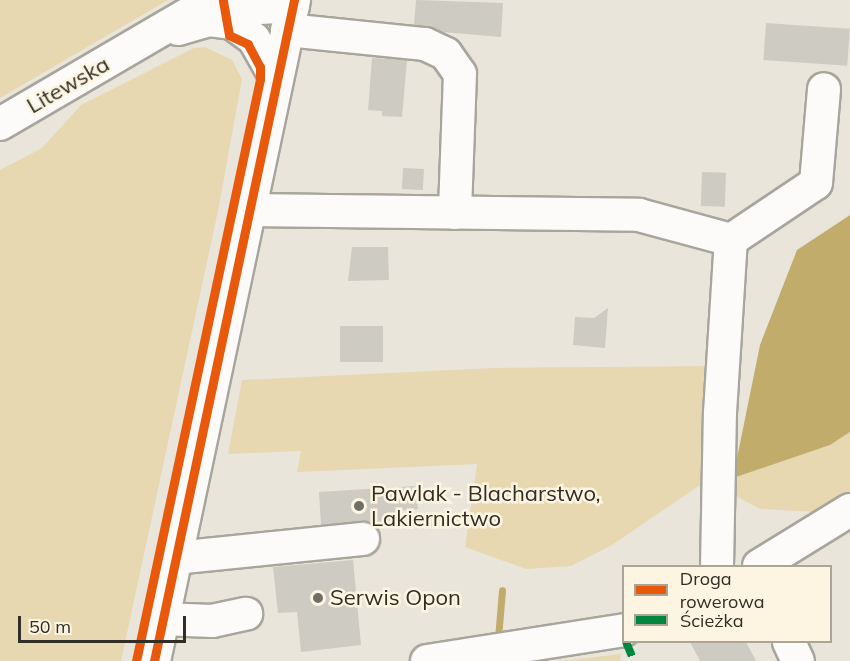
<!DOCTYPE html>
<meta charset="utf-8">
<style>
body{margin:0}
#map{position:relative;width:850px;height:661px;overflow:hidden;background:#e9e5db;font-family:Mulish,sans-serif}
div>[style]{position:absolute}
.green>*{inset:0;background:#e7d8b1}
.water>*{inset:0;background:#c2ac6c}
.stream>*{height:7px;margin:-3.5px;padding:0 3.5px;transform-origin:3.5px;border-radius:3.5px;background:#c2ac6c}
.building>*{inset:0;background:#cecbc3;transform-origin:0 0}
.roads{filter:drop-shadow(2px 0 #a8a59d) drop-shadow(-2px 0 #a8a59d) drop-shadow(0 2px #a8a59d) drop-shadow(0 -2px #a8a59d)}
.minor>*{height:32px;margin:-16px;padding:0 16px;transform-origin:16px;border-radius:16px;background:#fcfbfa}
.quiet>*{height:8px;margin-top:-4px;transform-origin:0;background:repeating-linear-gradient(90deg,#00873e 0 15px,transparent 0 23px)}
.cycleway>*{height:9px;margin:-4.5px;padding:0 4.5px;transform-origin:4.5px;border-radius:4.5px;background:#e8590c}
.dots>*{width:16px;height:16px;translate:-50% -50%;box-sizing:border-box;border:3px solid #fdf5e2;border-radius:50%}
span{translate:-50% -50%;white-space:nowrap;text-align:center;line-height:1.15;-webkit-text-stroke:5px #fdf5e2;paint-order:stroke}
.street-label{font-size:22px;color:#312e27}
.poi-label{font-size:22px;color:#312e27}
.left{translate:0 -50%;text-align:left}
.legend{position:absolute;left:622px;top:565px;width:210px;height:78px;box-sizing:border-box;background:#fdf5e2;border:2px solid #aba597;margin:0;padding:8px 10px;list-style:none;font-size:18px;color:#312e27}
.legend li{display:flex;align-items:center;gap:12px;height:30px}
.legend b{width:30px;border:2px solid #aba597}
.scale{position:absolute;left:18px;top:616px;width:168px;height:27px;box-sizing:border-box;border:3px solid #312e27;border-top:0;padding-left:8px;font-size:18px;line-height:21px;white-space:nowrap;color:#312e27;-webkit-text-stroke:4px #fdf5e2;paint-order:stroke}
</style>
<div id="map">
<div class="green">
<div style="clip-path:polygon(0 0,168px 0,0 98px)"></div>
<div style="clip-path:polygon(205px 47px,232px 60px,242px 79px,219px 206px,121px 661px,0 661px,0 170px,42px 148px,81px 105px,194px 48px)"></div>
<div style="clip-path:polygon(714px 366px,709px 479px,612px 545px,571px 566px,526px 569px,465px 547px,477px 464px,297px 472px,301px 451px,228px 454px,242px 380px,494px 368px)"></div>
<div style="clip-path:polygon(850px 432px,850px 496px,815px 512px,760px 509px,734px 495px,733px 478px,830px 445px)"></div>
<div style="clip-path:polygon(621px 654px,620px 661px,562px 661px)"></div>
</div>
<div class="water">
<div style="clip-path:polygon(850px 215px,850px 432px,830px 445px,733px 478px,760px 345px,797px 250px)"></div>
</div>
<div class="stream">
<div style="left:498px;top:638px;width:48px;rotate:-85.2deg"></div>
</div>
<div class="building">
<div style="clip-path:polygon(416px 0,503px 3px,501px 37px,442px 32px,414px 25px)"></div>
<div style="left:766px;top:23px;width:84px;height:37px;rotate:4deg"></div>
<div style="clip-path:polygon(372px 58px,407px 60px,402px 117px,382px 116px,382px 111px,368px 110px)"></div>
<div style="left:403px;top:168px;width:21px;height:21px;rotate:3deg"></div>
<div style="left:702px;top:172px;width:24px;height:34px;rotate:2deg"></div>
<div style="clip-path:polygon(352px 247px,388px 247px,389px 280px,348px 281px)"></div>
<div style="clip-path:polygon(608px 308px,605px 348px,573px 345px,575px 317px,594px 318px)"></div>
<div style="left:383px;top:326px;width:36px;height:43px;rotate:90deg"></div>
<div style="clip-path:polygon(415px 486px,418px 509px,399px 511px,400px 520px,321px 525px,319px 492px)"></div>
<div style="clip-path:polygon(353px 560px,361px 645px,301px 652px,297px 612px,278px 613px,273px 567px)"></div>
<div style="clip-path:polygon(690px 642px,746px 642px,756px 661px,700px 661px)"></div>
</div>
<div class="roads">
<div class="minor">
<div style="left:212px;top:19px;width:34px;rotate:-17deg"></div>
<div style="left:244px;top:9px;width:49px;rotate:-3.5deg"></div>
<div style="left:178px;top:29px;width:32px;rotate:-16deg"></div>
<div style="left:209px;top:20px;width:23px;rotate:7deg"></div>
<div style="left:232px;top:23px;width:27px;rotate:36deg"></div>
<div style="left:254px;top:39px;width:45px;rotate:60.6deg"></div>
<div style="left:287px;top:30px;width:139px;rotate:5.8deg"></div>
<div style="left:425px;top:44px;width:23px;rotate:25deg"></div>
<div style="left:446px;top:54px;width:24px;rotate:55deg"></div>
<div style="left:460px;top:74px;width:139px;rotate:92.1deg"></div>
<div style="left:0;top:124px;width:246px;rotate:-30.3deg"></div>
<div style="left:248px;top:210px;width:391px;rotate:0.7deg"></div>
<div style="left:639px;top:215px;width:95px;rotate:15.2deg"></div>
<div style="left:731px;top:240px;width:102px;rotate:-33.8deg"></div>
<div style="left:816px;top:183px;width:94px;rotate:-85.1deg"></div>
<div style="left:175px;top:558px;width:189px;rotate:-5.8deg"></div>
<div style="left:717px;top:566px;width:153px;rotate:-88.9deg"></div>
<div style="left:720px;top:413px;width:173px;rotate:-86.4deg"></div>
<div style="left:759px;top:566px;width:107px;rotate:-31.6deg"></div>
<div style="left:162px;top:619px;width:50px;rotate:2.3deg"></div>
<div style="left:212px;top:621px;width:35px;rotate:-12deg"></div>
<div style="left:789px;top:642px;width:21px;rotate:65deg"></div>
<div style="left:154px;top:661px;width:676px;rotate:-78.04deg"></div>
<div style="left:427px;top:661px;width:199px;rotate:-8.9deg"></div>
</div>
</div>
<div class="quiet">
<div style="left:626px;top:642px;width:21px;rotate:67deg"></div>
</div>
<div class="cycleway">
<div style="left:136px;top:661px;width:595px;rotate:-77.97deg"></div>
<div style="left:260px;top:79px;width:12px;rotate:-90deg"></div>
<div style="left:260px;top:67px;width:26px;rotate:-118deg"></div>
<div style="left:248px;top:44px;width:21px;rotate:-155deg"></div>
<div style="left:229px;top:35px;width:36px;rotate:-100deg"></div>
<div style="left:154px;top:661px;width:676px;rotate:-78.04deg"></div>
</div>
<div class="dots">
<div style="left:359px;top:506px;background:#716e66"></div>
<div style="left:318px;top:598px;background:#716e66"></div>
</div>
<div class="street-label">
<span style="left:68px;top:85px;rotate:-30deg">Litewska</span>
</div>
<div class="poi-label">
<span class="left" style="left:371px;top:506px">Pawlak - Blacharstwo,<br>Lakiernictwo</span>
<span class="left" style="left:330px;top:598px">Serwis Opon</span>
</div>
<ul class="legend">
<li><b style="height:8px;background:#e8590c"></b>Droga rowerowa</li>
<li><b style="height:8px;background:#00873e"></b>Ścieżka</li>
</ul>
<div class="scale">50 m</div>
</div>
